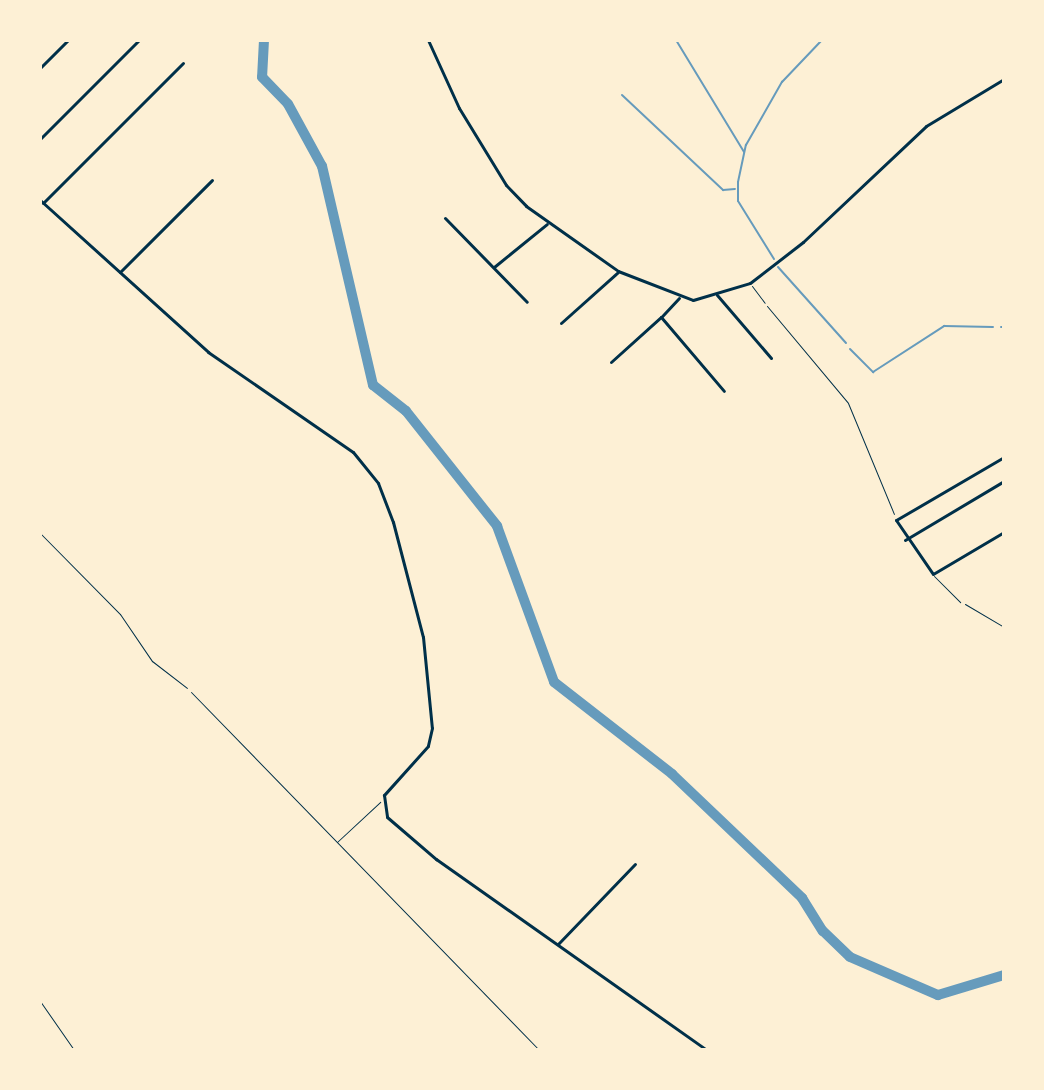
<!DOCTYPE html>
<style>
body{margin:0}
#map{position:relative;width:1044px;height:1090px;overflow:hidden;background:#fdf0d5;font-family:"PT Sans Narrow",sans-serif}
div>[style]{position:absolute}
.stream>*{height:2px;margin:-1px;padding:0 1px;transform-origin:1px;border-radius:1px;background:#669bbc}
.river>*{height:10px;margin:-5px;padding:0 5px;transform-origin:5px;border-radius:5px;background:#669bbc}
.path>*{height:1px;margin:-0.5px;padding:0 0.5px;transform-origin:0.5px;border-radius:0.5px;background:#003049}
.service>*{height:1px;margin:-0.5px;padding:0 0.5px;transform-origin:0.5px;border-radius:0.5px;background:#003049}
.minor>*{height:3px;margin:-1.5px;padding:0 1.5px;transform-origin:1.5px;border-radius:1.5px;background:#003049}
.tertiary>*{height:3px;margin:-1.5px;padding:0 1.5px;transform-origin:1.5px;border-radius:1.5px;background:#003049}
span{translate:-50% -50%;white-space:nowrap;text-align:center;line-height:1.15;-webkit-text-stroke:8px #fdf0d5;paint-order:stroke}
.frame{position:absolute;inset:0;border:42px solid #fdf0d5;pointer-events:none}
</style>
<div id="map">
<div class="stream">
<div style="left:676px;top:40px;width:131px;rotate:58.7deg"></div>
<div style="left:622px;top:95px;width:139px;rotate:43.2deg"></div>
<div style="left:723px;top:190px;width:12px;rotate:-5deg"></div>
<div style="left:774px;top:259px;width:68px;rotate:-121.8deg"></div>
<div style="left:738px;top:201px;width:19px;rotate:-90deg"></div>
<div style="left:738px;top:182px;width:38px;rotate:-78deg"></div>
<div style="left:746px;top:145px;width:73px;rotate:-60.3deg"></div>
<div style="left:782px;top:82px;width:58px;rotate:-46.4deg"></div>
<div style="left:778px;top:267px;width:102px;rotate:48.2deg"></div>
<div style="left:1001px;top:327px;width:3px"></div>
<div style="left:850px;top:349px;width:33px;rotate:45deg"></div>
<div style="left:873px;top:372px;width:85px;rotate:-32.9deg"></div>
<div style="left:944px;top:326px;width:49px;rotate:1.2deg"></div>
</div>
<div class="river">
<div style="left:264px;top:40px;width:37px;rotate:93deg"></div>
<div style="left:262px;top:77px;width:37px;rotate:46deg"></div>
<div style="left:288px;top:104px;width:71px;rotate:61.3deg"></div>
<div style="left:322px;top:166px;width:225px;rotate:76.9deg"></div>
<div style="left:373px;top:385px;width:42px;rotate:38.2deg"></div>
<div style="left:406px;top:411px;width:147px;rotate:51.6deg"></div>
<div style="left:497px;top:526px;width:166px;rotate:69.9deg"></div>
<div style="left:554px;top:682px;width:150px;rotate:37.9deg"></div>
<div style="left:672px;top:774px;width:180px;rotate:43.6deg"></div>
<div style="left:802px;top:898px;width:39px;rotate:58deg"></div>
<div style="left:823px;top:931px;width:37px;rotate:44deg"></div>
<div style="left:850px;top:957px;width:96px;rotate:23.4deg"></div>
<div style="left:938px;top:995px;width:69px;rotate:-16.9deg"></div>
</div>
<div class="path">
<div style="left:767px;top:306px;width:126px;rotate:50.1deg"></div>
<div style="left:848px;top:403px;width:120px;rotate:67.5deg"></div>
<div style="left:965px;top:604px;width:45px;rotate:30.5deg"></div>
<div style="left:191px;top:692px;width:499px;rotate:45.8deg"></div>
<div style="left:337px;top:842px;width:59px;rotate:-42.9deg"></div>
<div style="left:40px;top:1001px;width:60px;rotate:55.2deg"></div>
</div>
<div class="service">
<div style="left:752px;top:286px;width:21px;rotate:53deg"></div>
<div style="left:40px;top:533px;width:114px;rotate:45.4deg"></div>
<div style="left:120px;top:614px;width:57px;rotate:55.8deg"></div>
<div style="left:152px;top:661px;width:44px;rotate:37.6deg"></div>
<div style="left:934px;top:576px;width:37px;rotate:45deg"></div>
</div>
<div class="minor">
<div style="left:428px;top:40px;width:75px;rotate:65.5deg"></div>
<div style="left:459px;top:108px;width:90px;rotate:58.6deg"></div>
<div style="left:506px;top:185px;width:29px;rotate:46deg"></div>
<div style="left:526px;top:206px;width:113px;rotate:35.2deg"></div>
<div style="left:618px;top:271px;width:80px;rotate:21.1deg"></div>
<div style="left:693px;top:300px;width:59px;rotate:-16.6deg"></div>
<div style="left:750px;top:283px;width:67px;rotate:-37.7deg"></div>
<div style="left:803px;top:242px;width:169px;rotate:-43.3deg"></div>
<div style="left:926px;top:126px;width:91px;rotate:-31.1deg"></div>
<div style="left:40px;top:68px;width:40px;rotate:-45deg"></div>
<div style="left:40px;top:139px;width:140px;rotate:-45deg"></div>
<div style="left:43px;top:203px;width:198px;rotate:-45deg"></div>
<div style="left:445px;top:218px;width:117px;rotate:45.7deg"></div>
<div style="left:494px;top:267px;width:68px;rotate:-39.1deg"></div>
<div style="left:120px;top:272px;width:130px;rotate:-45deg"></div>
<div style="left:717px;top:295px;width:83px;rotate:49.4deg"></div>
<div style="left:679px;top:298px;width:26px;rotate:133deg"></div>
<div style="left:661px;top:317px;width:97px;rotate:49.6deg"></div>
<div style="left:561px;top:323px;width:76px;rotate:-41.8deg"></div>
<div style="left:611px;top:362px;width:67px;rotate:-42deg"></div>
<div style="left:1004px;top:457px;width:125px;rotate:149.7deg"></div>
<div style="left:896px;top:520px;width:65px;rotate:55.6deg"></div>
<div style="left:933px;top:574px;width:82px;rotate:-30.6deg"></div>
<div style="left:905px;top:540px;width:115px;rotate:-30.8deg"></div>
<div style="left:558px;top:944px;width:111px;rotate:-46.1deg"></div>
</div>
<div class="tertiary">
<div style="left:40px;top:200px;width:227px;rotate:42.1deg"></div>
<div style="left:208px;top:352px;width:176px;rotate:34.6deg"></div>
<div style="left:353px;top:452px;width:40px;rotate:51deg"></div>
<div style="left:378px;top:483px;width:42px;rotate:69deg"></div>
<div style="left:393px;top:522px;width:119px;rotate:75.4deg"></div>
<div style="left:423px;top:637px;width:91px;rotate:84.4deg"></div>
<div style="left:432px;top:728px;width:18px;rotate:103deg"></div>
<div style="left:428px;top:746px;width:66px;rotate:131.9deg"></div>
<div style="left:384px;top:795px;width:22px;rotate:82deg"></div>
<div style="left:387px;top:817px;width:65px;rotate:40.6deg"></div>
<div style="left:436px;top:859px;width:332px;rotate:35.2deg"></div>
</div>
<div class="frame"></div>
</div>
